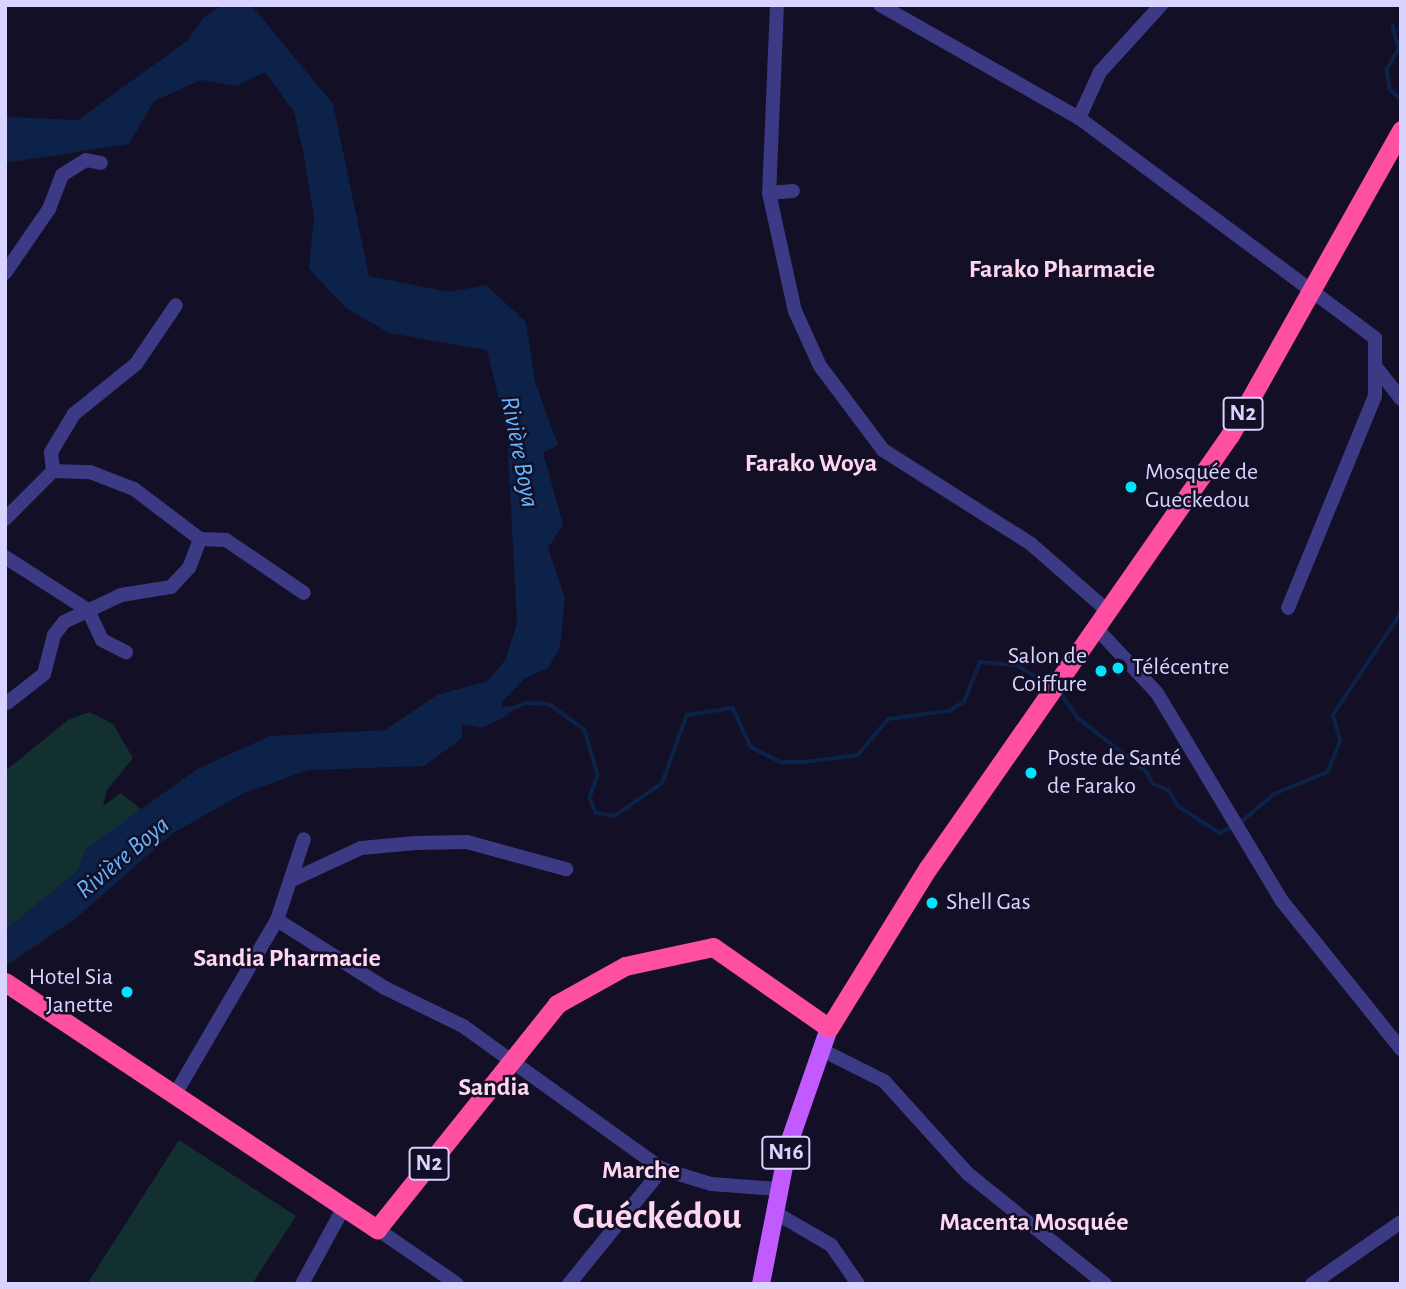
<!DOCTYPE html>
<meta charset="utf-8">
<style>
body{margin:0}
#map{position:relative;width:1406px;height:1289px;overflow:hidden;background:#130f26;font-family:"Alegreya Sans",sans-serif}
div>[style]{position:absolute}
.green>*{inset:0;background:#12302f}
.water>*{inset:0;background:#0c2248}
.stream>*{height:3.5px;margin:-1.75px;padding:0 1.75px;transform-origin:1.75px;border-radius:1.75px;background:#0c2248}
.minor>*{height:14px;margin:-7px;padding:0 7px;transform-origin:7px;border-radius:7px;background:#3d3a85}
.major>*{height:18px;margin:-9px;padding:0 9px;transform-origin:9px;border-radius:9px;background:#c25bff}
.highway>*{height:19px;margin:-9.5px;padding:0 9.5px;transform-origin:9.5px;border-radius:9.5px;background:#ff4fa3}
.dots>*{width:19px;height:19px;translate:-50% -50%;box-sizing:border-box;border:4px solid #130f26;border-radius:50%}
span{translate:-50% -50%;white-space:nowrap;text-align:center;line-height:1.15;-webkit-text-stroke:5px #130f26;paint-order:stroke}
.shield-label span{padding:2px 5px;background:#130f26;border:2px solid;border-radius:5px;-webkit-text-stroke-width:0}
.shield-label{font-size:23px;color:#d9d4ff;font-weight:700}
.poi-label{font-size:24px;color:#d9d4ff}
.left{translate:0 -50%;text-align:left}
.right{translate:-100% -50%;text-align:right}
.neighbourhood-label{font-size:26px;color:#ffd6f0;font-weight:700}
.water-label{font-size:26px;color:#62b6ff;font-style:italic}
.town-label{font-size:38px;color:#ffd6f0;font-weight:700}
.frame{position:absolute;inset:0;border:7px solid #d9d4ff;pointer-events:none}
</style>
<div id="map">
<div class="green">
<div style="clip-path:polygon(89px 712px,113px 724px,133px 758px,107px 790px,103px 806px,121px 793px,143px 811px,86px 849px,78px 871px,5px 930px,5px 771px,68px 720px)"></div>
<div style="clip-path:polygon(179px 1140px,296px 1216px,252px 1284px,87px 1284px)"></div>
</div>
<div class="water">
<div style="clip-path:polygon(223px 5px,252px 6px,333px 104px,369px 276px,449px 292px,486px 285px,526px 322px,535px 382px,558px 445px,543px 453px,563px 524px,548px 548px,565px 598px,560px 647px,548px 668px,525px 678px,503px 701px,501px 707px,511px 706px,507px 716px,482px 728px,462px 724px,462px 738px,424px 766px,308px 770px,244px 793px,173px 833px,75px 919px,5px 966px,5px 930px,78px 871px,86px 849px,197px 769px,270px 736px,385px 730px,437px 695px,488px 681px,506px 659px,517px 623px,507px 433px,487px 350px,389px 333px,346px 308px,309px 269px,314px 217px,304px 155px,294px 112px,265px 72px,236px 86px,201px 80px,154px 101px,129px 144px,5px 163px,5px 117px,78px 120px,188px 40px,204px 17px)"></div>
</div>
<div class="stream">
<div style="left:1393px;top:26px;width:24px;rotate:75deg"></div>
<div style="left:1399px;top:49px;width:24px;rotate:120deg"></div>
<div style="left:1387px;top:70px;width:20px;rotate:81deg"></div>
<div style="left:1390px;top:90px;width:14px;rotate:39deg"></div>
<div style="left:1060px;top:692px;width:32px;rotate:55deg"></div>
<div style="left:1078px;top:718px;width:88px;rotate:38deg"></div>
<div style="left:1147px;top:772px;width:13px;rotate:63deg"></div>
<div style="left:1153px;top:784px;width:17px;rotate:21deg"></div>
<div style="left:1169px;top:790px;width:18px;rotate:61deg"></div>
<div style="left:1178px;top:806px;width:50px;rotate:32.7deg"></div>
<div style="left:1220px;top:833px;width:16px;rotate:-27deg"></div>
<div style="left:504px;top:712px;width:23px;rotate:-23deg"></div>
<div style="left:525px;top:703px;width:24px;rotate:2deg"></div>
<div style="left:549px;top:704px;width:44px;rotate:35.8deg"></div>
<div style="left:585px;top:730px;width:47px;rotate:73.9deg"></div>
<div style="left:598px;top:775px;width:24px;rotate:109deg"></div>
<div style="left:590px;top:798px;width:16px;rotate:68deg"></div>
<div style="left:596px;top:813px;width:19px;rotate:9deg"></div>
<div style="left:615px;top:816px;width:57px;rotate:-35.1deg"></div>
<div style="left:662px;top:783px;width:72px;rotate:-69.8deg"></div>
<div style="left:687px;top:715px;width:47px;rotate:-8.7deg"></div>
<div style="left:733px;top:708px;width:43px;rotate:65.2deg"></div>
<div style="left:751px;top:747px;width:34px;rotate:27deg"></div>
<div style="left:781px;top:762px;width:23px"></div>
<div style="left:804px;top:762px;width:54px;rotate:-7.4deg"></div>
<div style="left:858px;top:755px;width:47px;rotate:-50.2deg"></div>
<div style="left:888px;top:719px;width:62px;rotate:-7.5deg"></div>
<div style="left:949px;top:711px;width:17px;rotate:-31deg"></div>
<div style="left:964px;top:702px;width:43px;rotate:-68.2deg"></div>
<div style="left:980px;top:662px;width:37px;rotate:5deg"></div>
<div style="left:1017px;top:665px;width:36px;rotate:32deg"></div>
<div style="left:1241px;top:822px;width:43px;rotate:-40.3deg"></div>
<div style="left:1274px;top:794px;width:58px;rotate:-22.2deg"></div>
<div style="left:1328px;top:772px;width:34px;rotate:-69deg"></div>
<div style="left:1340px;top:740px;width:26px;rotate:-106deg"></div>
<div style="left:1333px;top:715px;width:123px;rotate:-56.3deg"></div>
</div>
<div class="minor">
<div style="left:777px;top:5px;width:188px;rotate:92.4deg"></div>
<div style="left:769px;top:193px;width:121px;rotate:77.6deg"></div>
<div style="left:795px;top:311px;width:60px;rotate:65.6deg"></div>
<div style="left:820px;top:366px;width:105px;rotate:53.1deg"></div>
<div style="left:883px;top:450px;width:175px;rotate:32.4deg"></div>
<div style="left:1031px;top:544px;width:103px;rotate:41.1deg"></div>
<div style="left:880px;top:5px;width:229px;rotate:29.6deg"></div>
<div style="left:1079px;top:118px;width:369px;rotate:36.6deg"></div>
<div style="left:1375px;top:338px;width:58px;rotate:90deg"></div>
<div style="left:1375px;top:396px;width:229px;rotate:112.3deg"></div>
<div style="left:1079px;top:118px;width:51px;rotate:-65.5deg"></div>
<div style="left:1100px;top:72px;width:91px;rotate:-47.7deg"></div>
<div style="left:769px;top:193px;width:24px;rotate:-5deg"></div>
<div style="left:5px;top:273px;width:78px;rotate:-55.5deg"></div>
<div style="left:49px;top:209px;width:36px;rotate:-69deg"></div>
<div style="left:62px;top:175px;width:28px;rotate:-32deg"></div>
<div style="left:86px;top:160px;width:15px;rotate:11deg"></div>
<div style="left:1376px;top:367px;width:41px;rotate:52deg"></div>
<div style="left:53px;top:471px;width:19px;rotate:-96deg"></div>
<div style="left:51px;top:452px;width:44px;rotate:-58.8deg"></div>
<div style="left:74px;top:414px;width:80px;rotate:-38.9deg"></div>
<div style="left:136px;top:364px;width:71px;rotate:-55.9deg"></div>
<div style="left:5px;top:519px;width:68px;rotate:-45deg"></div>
<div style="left:53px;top:471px;width:37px;rotate:2deg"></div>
<div style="left:90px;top:472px;width:47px;rotate:21.1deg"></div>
<div style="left:134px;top:489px;width:83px;rotate:37.1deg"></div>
<div style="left:5px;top:557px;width:98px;rotate:32.6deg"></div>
<div style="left:88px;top:610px;width:33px;rotate:65deg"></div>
<div style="left:102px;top:640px;width:27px;rotate:27deg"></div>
<div style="left:1098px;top:630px;width:86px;rotate:46.9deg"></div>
<div style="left:1157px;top:693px;width:243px;rotate:59deg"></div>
<div style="left:1282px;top:901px;width:190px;rotate:51.2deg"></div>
<div style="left:7px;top:703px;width:47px;rotate:-38.1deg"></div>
<div style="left:44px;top:674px;width:40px;rotate:-75.6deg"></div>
<div style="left:54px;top:635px;width:16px;rotate:-52deg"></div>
<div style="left:64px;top:622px;width:63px;rotate:-25.3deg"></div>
<div style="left:121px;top:595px;width:51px;rotate:-9.1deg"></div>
<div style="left:171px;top:587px;width:26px;rotate:-47deg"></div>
<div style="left:189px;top:568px;width:31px;rotate:-69deg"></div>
<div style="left:200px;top:539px;width:26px;rotate:2deg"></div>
<div style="left:226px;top:540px;width:94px;rotate:34.2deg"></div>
<div style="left:290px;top:881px;width:78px;rotate:-24.9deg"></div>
<div style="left:361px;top:848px;width:55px;rotate:-5.2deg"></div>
<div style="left:416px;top:843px;width:51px;rotate:-1.1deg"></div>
<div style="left:467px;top:842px;width:103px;rotate:15.3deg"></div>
<div style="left:277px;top:920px;width:128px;rotate:32.2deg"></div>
<div style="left:385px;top:988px;width:87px;rotate:26deg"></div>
<div style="left:463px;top:1026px;width:245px;rotate:35.7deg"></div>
<div style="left:662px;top:1169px;width:51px;rotate:17deg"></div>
<div style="left:711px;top:1184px;width:66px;rotate:4.3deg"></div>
<div style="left:820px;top:1049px;width:72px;rotate:26.6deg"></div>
<div style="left:884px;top:1081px;width:124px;rotate:47.9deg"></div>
<div style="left:967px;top:1173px;width:177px;rotate:38.8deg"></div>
<div style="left:177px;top:1091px;width:198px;rotate:-59.7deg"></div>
<div style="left:277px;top:920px;width:85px;rotate:-71.6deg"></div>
<div style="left:774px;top:1212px;width:66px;rotate:30.1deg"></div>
<div style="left:831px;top:1245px;width:47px;rotate:55.3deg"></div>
<div style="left:377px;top:1229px;width:97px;rotate:34.5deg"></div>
<div style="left:302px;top:1284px;width:88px;rotate:-61.4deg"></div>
<div style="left:569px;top:1284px;width:148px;rotate:-51deg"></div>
<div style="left:1312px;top:1284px;width:108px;rotate:-34.9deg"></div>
</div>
<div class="major">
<div style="left:761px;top:1284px;width:141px;rotate:-78.9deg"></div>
<div style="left:788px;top:1146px;width:125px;rotate:-70.8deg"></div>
</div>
<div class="highway">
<div style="left:5px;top:982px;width:447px;rotate:33.6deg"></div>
<div style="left:377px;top:1229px;width:288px;rotate:-51.3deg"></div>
<div style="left:557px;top:1004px;width:78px;rotate:-29.2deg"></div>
<div style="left:625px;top:966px;width:90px;rotate:-12.2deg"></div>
<div style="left:713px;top:947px;width:141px;rotate:34.9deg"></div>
<div style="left:829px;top:1028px;width:188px;rotate:-58.3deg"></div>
<div style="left:928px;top:868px;width:528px;rotate:-55.11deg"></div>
<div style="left:1230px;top:435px;width:350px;rotate:-60.7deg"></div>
</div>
<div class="dots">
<div style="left:1131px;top:487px;background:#00e5ff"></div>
<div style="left:1118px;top:668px;background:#00e5ff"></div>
<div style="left:1101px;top:671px;background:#00e5ff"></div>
<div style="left:1031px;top:773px;background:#00e5ff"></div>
<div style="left:932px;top:903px;background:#00e5ff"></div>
<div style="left:127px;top:992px;background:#00e5ff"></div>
</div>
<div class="shield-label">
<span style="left:1243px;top:414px">N2</span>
<span style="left:786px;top:1153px">N16</span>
<span style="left:429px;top:1164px">N2</span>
</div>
<div class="poi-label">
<span class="left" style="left:1145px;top:487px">Mosquée de<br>Gueckedou</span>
<span class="right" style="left:1087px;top:671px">Salon de<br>Coiffure</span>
<span class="left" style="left:1132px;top:668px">Télécentre</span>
<span class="left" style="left:1047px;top:773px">Poste de Santé<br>de Farako</span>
<span class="left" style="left:946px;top:903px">Shell Gas</span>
<span class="right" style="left:113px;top:992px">Hotel Sia<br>Janette</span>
</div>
<div class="neighbourhood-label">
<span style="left:1062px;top:270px">Farako Pharmacie</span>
<span style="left:811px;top:464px">Farako Woya</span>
<span style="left:287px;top:959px">Sandia Pharmacie</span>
<span style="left:494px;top:1088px">Sandia</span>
<span style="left:641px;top:1171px">Marche</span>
<span style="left:1034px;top:1223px">Macenta Mosquée</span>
</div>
<div class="water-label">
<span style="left:519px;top:452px;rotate:79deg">Rivière Boya</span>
<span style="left:123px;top:858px;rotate:-40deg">Rivière Boya</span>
</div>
<div class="town-label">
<span style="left:657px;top:1218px">Guéckédou</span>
</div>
<div class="frame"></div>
</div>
